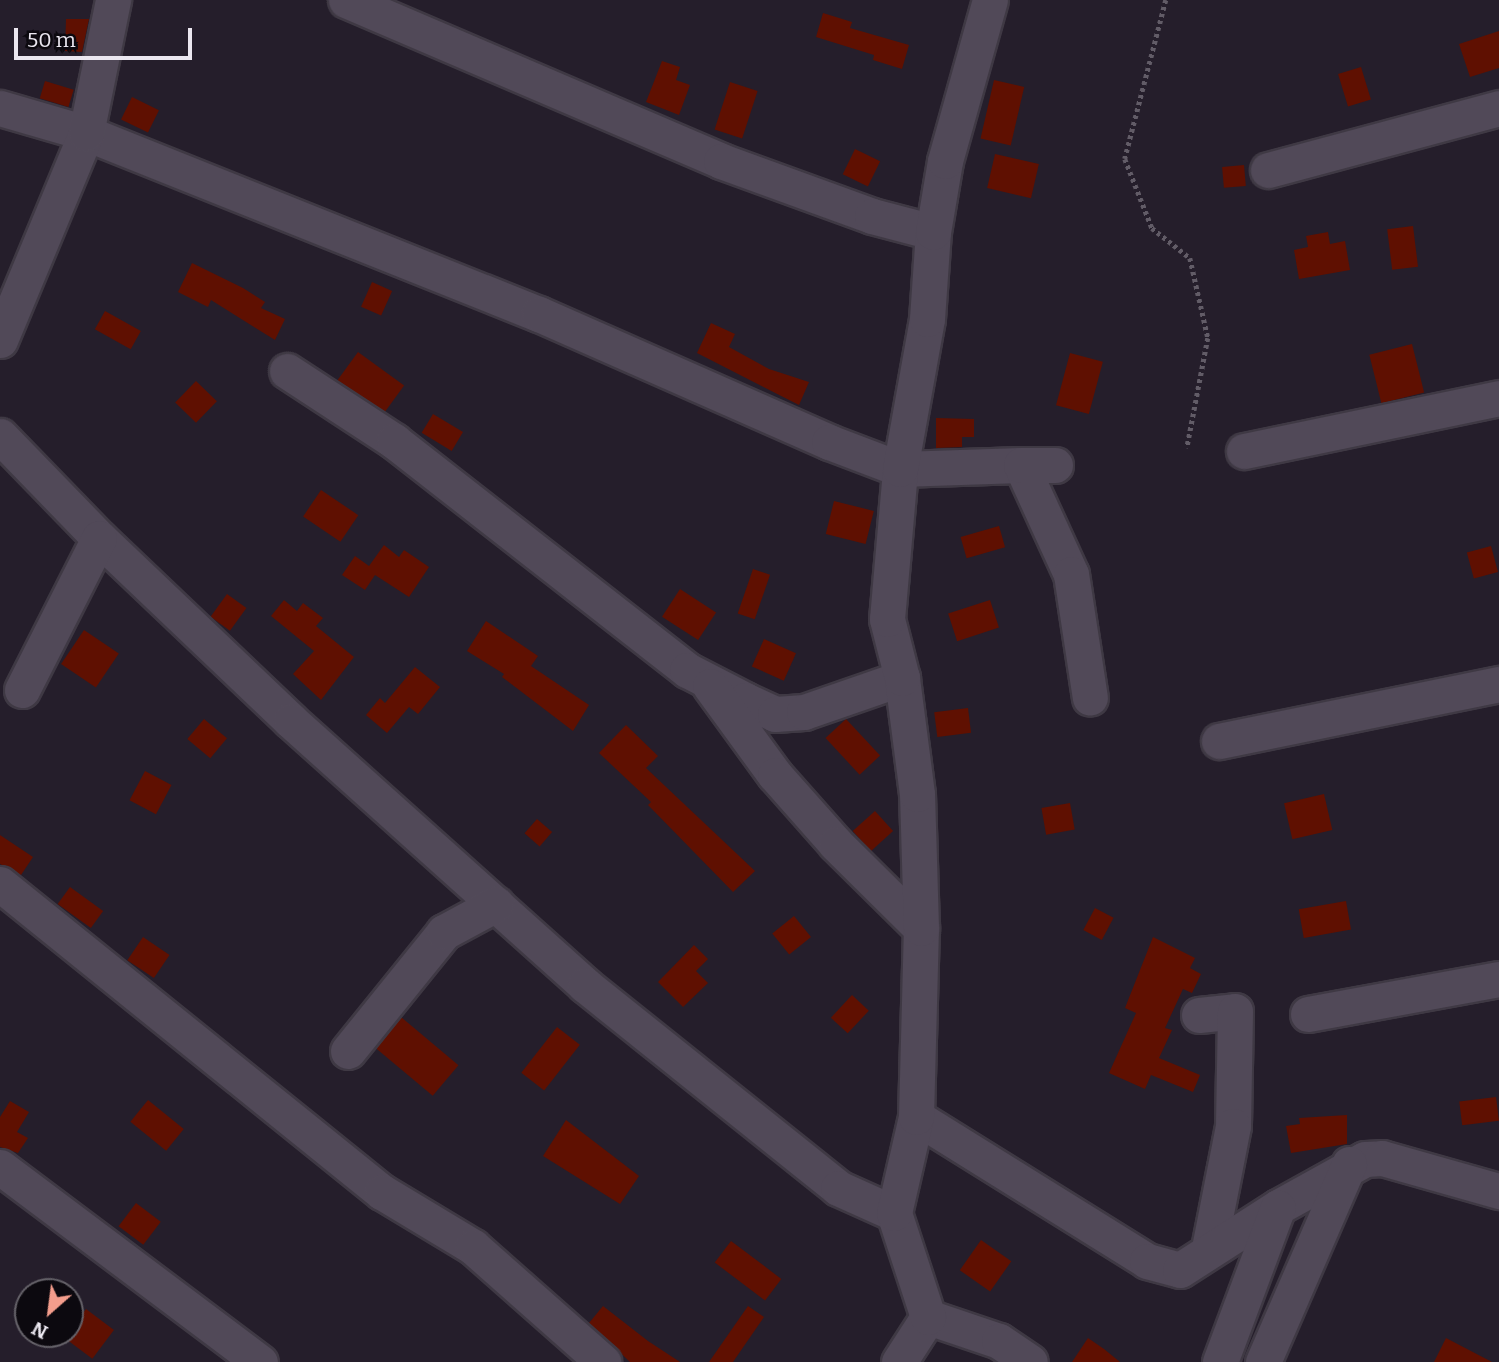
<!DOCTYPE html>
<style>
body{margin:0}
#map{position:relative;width:1499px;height:1362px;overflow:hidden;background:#251e2b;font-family:Bitter,serif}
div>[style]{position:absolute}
.building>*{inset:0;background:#5f1001;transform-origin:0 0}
.path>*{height:4.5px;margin-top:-2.25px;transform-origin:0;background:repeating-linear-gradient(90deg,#625c67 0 3.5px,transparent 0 7px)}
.roads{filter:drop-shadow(2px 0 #3f3944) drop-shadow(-2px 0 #3f3944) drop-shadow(0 2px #3f3944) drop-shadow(0 -2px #3f3944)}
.minor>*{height:35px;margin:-17.5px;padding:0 17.5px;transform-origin:17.5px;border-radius:17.5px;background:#514958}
span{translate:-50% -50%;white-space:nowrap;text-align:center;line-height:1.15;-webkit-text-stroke:5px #0c090f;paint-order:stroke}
.north{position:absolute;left:14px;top:1278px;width:70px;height:70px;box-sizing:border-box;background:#0c090f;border:2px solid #656269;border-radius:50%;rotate:208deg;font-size:19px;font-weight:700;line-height:28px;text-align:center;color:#ebe7f0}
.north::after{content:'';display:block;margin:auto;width:24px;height:32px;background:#f49d8c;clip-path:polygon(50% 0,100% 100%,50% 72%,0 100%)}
.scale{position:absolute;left:14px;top:28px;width:178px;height:32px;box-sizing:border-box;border:4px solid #ebe7f0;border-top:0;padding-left:9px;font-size:21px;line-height:24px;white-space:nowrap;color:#ebe7f0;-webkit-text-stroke:5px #0c090f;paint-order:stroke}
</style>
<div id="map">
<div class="building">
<div style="clip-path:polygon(823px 13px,852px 22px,850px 28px,909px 45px,902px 69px,873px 60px,874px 55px,816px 37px)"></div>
<div style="clip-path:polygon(66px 19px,89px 19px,82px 52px,65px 51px)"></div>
<div style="clip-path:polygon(1499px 31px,1499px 68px,1470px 77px,1459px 44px)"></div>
<div style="clip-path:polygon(662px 61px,680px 67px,676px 80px,690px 85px,679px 115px,646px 102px)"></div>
<div style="left:1361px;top:67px;width:34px;height:24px;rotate:73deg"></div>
<div style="left:994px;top:80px;width:31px;height:60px;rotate:13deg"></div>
<div style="left:45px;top:81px;width:30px;height:18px;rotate:17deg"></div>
<div style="left:730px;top:82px;width:29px;height:50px;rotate:18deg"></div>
<div style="left:132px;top:97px;width:30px;height:25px;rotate:26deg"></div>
<div style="left:855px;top:149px;width:28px;height:28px;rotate:26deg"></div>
<div style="left:995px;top:154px;width:45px;height:35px;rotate:13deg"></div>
<div style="left:1244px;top:165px;width:21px;height:22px;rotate:85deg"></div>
<div style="left:1413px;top:226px;width:41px;height:26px;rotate:83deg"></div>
<div style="clip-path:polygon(1328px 232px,1330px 244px,1345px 241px,1350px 270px,1299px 279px,1294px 250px,1308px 247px,1306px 236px)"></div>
<div style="clip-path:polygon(192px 263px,243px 288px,265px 302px,261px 308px,285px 319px,275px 340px,211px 300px,208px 307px,178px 292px)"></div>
<div style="left:372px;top:282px;width:22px;height:27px;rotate:24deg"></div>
<div style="left:105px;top:311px;width:41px;height:21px;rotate:29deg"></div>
<div style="clip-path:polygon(711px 323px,735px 334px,729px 347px,769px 369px,809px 382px,799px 405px,697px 353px)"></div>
<div style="left:1412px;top:344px;width:50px;height:44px;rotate:76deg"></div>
<div style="left:358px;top:352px;width:57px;height:35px;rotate:36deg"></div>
<div style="left:1070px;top:353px;width:34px;height:54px;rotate:15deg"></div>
<div style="left:196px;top:381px;width:29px;height:30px;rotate:44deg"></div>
<div style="left:433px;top:414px;width:35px;height:22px;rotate:31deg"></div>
<div style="clip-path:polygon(936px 418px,974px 419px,974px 437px,962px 437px,962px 447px,936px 448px)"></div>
<div style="left:321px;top:490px;width:45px;height:32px;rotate:34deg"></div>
<div style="left:834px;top:501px;width:41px;height:34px;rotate:14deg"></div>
<div style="left:999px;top:526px;width:22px;height:40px;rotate:74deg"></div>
<div style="clip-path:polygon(384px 545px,399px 557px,404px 550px,429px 567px,409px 597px,375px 575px,365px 590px,342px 575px,355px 556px,369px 566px)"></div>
<div style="left:1491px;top:546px;width:27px;height:25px;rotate:75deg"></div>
<div style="left:753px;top:569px;width:18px;height:47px;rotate:19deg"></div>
<div style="left:680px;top:589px;width:43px;height:33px;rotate:33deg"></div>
<div style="left:227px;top:594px;width:24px;height:28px;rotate:36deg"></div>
<div style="clip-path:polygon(284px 600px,297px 611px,303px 603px,323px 618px,316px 626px,354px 657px,321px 700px,293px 674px,314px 651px,271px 616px)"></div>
<div style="left:990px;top:600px;width:29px;height:44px;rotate:72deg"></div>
<div style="clip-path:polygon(486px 621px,538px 656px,531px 666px,589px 705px,573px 731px,502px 677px,504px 674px,467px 651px)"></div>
<div style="left:84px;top:630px;width:42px;height:41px;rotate:34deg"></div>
<div style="left:764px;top:639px;width:35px;height:30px;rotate:24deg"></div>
<div style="clip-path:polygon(415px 667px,440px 687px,418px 714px,409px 707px,387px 733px,366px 715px,380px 698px,385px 703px)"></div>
<div style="left:968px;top:708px;width:25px;height:34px;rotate:83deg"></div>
<div style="left:204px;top:719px;width:30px;height:26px;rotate:40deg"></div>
<div style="left:846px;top:719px;width:50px;height:28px;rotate:47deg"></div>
<div style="clip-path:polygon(626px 725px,658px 756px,646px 768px,755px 871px,733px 892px,648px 805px,651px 802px,599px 753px)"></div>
<div style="left:145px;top:771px;width:30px;height:33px;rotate:28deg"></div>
<div style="left:1324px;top:794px;width:37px;height:41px;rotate:77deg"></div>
<div style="left:1070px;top:803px;width:27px;height:29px;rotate:80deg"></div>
<div style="left:875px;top:811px;width:27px;height:30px;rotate:48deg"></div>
<div style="left:537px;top:819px;width:20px;height:19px;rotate:41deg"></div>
<div style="clip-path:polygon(0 835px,33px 857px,21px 875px,0 864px)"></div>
<div style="left:70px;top:887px;width:41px;height:21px;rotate:36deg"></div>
<div style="left:1346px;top:901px;width:29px;height:48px;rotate:80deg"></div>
<div style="left:1095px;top:908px;width:21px;height:25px;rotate:28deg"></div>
<div style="left:794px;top:916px;width:27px;height:28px;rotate:51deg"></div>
<div style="left:143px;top:937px;width:32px;height:28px;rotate:34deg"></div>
<div style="clip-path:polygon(1153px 937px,1195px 958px,1190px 968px,1201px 974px,1192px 993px,1183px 989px,1165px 1028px,1172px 1030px,1159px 1058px,1200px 1075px,1193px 1092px,1151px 1075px,1145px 1089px,1109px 1073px,1136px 1013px,1125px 1008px)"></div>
<div style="clip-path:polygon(694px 945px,708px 959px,696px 971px,708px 983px,683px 1007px,658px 982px)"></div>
<div style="left:852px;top:995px;width:23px;height:31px;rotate:43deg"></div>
<div style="left:401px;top:1017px;width:75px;height:40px;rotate:40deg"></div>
<div style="left:557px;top:1027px;width:29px;height:58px;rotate:38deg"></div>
<div style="left:1496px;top:1097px;width:24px;height:37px;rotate:83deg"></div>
<div style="left:148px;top:1100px;width:46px;height:28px;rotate:39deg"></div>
<div style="clip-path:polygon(10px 1101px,29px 1112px,17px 1132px,28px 1138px,18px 1153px,0 1147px,0 1117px)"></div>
<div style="clip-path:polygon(1347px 1115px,1347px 1144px,1291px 1153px,1286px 1126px,1300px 1124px,1299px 1118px)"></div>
<div style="clip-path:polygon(566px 1120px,639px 1176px,620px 1204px,543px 1156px)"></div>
<div style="left:136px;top:1203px;width:31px;height:29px;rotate:37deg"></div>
<div style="left:981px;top:1240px;width:37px;height:37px;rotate:35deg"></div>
<div style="left:731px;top:1241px;width:63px;height:27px;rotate:37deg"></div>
<div style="clip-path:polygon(603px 1306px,648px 1341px,680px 1362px,630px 1362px,589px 1323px)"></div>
<div style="clip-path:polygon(748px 1306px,764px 1317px,733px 1362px,709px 1362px)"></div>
<div style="left:86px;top:1309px;width:35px;height:36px;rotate:37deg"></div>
<div style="clip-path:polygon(1088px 1338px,1104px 1349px,1120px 1362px,1072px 1362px)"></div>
<div style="clip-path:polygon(1446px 1338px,1492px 1362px,1434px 1362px)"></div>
</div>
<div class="path">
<div style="left:1166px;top:0;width:164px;rotate:104.5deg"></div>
<div style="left:1125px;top:159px;width:74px;rotate:68.6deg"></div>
<div style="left:1152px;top:228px;width:48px;rotate:38.3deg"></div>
<div style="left:1190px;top:258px;width:82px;rotate:77.3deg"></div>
<div style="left:1208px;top:338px;width:112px;rotate:100.8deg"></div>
</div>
<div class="roads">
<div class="minor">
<div style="left:346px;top:0;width:408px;rotate:23.2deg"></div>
<div style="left:721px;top:161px;width:161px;rotate:20deg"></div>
<div style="left:872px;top:216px;width:63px;rotate:14.7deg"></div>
<div style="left:0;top:108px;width:90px;rotate:16.2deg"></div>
<div style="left:86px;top:133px;width:488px;rotate:21.8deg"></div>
<div style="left:539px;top:314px;width:317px;rotate:23.8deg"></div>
<div style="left:829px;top:442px;width:76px;rotate:20.8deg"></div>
<div style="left:900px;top:469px;width:121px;rotate:-1.9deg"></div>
<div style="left:1021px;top:465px;width:120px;rotate:65.4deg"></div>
<div style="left:1071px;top:574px;width:125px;rotate:81.3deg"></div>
<div style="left:1268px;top:170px;width:239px;rotate:-15deg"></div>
<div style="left:0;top:340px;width:224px;rotate:-67.4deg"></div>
<div style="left:86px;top:133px;width:136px;rotate:-78.5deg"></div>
<div style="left:287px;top:371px;width:128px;rotate:33.2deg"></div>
<div style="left:394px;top:441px;width:372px;rotate:38deg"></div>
<div style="left:687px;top:670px;width:65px;rotate:27.3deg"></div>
<div style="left:745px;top:700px;width:33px;rotate:25deg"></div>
<div style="left:775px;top:714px;width:29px;rotate:-4deg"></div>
<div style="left:804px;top:712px;width:104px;rotate:-19.1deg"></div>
<div style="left:0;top:436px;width:142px;rotate:45.9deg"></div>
<div style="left:99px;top:538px;width:265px;rotate:43.6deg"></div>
<div style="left:291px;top:721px;width:395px;rotate:41.9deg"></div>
<div style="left:585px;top:985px;width:324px;rotate:38.7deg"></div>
<div style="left:838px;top:1188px;width:61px;rotate:24.1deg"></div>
<div style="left:1244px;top:451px;width:260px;rotate:-11.7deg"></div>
<div style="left:1021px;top:465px;width:34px"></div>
<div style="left:710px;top:686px;width:110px;rotate:53.9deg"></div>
<div style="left:775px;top:775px;width:92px;rotate:48.5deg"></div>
<div style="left:836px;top:844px;width:120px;rotate:44.7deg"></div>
<div style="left:22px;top:690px;width:170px;rotate:-63.1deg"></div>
<div style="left:1219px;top:741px;width:286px;rotate:-11.5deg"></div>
<div style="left:0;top:884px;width:491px;rotate:38.9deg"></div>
<div style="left:382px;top:1192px;width:106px;rotate:31.1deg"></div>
<div style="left:473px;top:1247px;width:174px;rotate:41.5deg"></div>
<div style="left:1308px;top:1014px;width:194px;rotate:-10.4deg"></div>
<div style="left:1199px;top:1015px;width:36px;rotate:-6deg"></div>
<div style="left:1235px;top:1011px;width:115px;rotate:91deg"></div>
<div style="left:1233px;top:1126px;width:124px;rotate:101.1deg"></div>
<div style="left:348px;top:1051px;width:153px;rotate:-51.1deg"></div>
<div style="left:444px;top:932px;width:59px;rotate:-28.3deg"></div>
<div style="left:916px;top:1117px;width:272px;rotate:31.9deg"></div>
<div style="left:1147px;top:1261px;width:34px;rotate:15deg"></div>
<div style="left:1180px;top:1270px;width:117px;rotate:-32.7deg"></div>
<div style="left:1278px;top:1207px;width:99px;rotate:-28.9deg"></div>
<div style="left:1365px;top:1159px;width:17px;rotate:-3deg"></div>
<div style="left:1382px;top:1158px;width:122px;rotate:15.8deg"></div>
<div style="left:0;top:1167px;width:325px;rotate:36.9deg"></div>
<div style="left:928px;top:1317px;width:75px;rotate:18.7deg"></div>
<div style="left:999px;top:1341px;width:37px;rotate:34deg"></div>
<div style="left:899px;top:1362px;width:54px;rotate:-57.2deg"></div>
<div style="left:928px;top:1317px;width:109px;rotate:-108.1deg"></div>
<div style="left:894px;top:1213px;width:98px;rotate:-77.1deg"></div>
<div style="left:916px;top:1117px;width:189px;rotate:-88.5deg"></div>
<div style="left:921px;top:928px;width:134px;rotate:-91.7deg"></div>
<div style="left:917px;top:794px;width:117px;rotate:-97.4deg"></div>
<div style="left:902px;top:678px;width:61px;rotate:-104.3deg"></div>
<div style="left:887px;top:619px;width:151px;rotate:-85deg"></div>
<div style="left:900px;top:469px;width:152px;rotate:-79.8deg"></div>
<div style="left:927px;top:319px;width:87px;rotate:-86.1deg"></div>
<div style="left:933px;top:232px;width:72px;rotate:-80.4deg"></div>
<div style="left:945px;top:161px;width:167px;rotate:-74.4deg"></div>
<div style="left:1220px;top:1362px;width:165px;rotate:-69.5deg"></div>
<div style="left:1263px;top:1362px;width:216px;rotate:-66.5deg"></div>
</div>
</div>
<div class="north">N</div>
<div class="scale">50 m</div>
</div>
